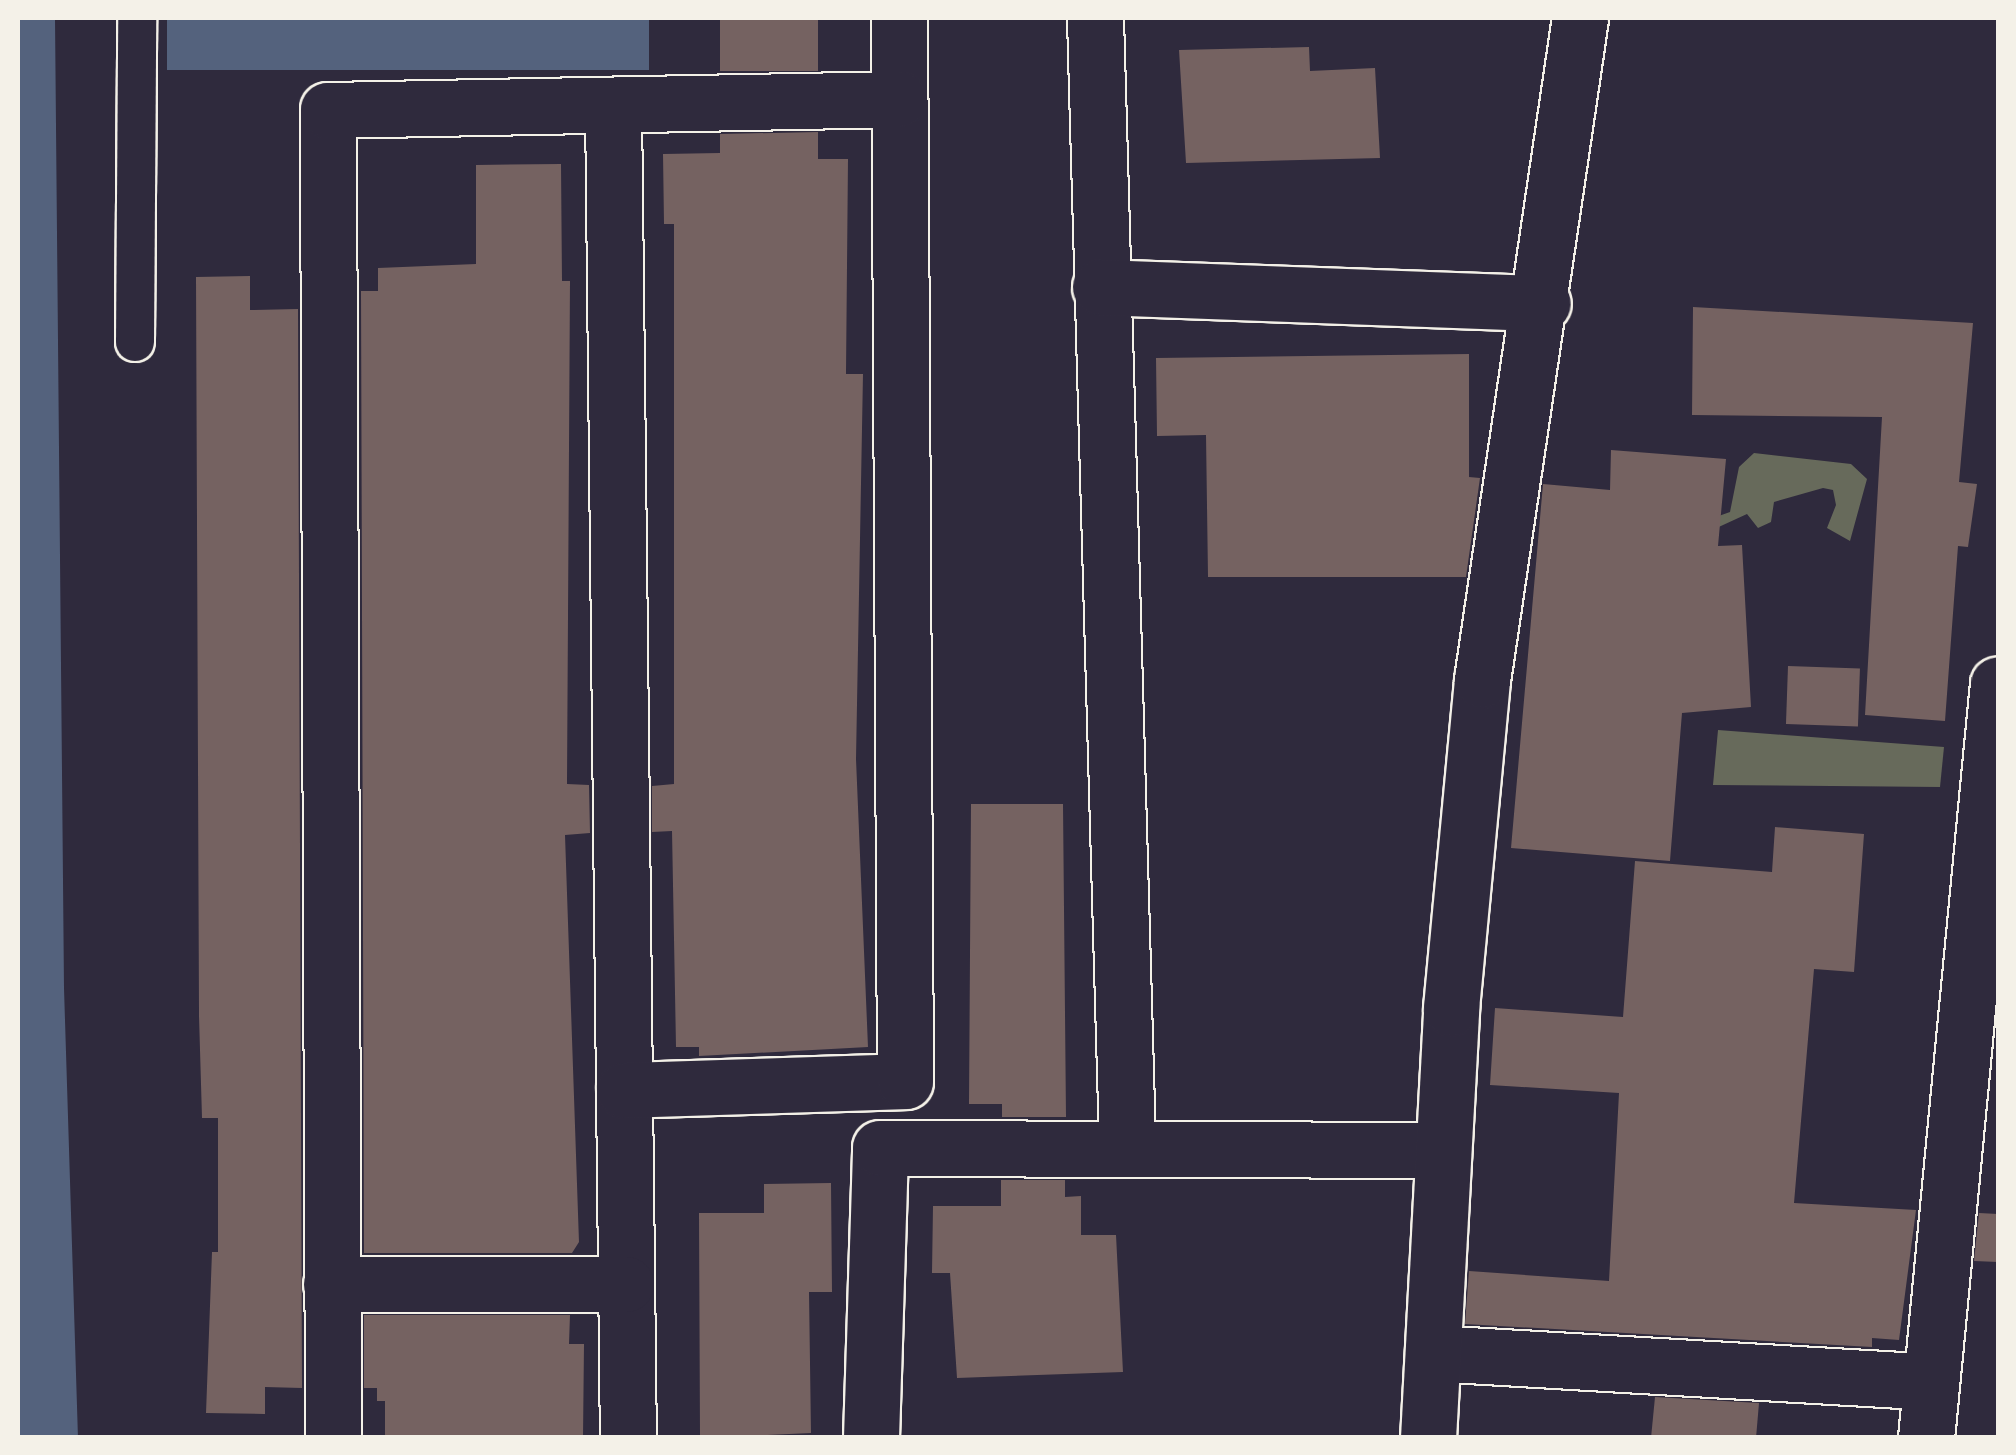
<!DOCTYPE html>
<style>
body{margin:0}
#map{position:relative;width:2016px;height:1455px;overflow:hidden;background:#2f2a3d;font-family:"Gochi Hand",sans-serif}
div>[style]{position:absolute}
.green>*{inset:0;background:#676a5b}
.water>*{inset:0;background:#54627d;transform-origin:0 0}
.building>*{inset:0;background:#756261;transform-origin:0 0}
.roads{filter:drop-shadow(2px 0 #f4f1e8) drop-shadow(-2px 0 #f4f1e8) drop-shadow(0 2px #f4f1e8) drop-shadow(0 -2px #f4f1e8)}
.service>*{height:38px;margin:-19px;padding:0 19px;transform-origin:19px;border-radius:19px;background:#2f2a3d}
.minor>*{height:55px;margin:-27.5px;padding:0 27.5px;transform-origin:27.5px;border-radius:27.5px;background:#2f2a3d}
span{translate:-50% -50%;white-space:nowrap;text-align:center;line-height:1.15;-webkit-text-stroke:9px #2f2a3d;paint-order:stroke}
.frame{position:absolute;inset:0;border:20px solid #f4f1e8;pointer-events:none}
</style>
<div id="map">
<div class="green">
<div style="clip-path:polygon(1754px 453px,1851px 464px,1867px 479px,1850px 541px,1827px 528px,1836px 505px,1833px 490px,1823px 488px,1774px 502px,1771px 522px,1758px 528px,1747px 514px,1710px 531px,1713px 518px,1730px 512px,1739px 467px)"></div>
<div style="clip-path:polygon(1718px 730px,1944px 747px,1940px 787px,1713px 785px)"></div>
</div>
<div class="water">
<div style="clip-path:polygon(18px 18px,55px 18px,64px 988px,78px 1438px,18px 1437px)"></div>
<div style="left:167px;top:18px;width:482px;height:52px"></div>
</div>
<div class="building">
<div style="left:720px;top:18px;width:98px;height:53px"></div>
<div style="clip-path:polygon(1309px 47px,1310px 71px,1375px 68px,1380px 158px,1186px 163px,1179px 50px)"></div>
<div style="clip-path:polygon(818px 132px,818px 159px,848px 159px,846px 374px,863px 374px,856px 759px,868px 1047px,699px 1056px,699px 1047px,676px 1047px,672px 831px,652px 832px,652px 786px,674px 784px,674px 224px,664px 224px,663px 154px,720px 153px,720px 134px)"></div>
<div style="clip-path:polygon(561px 164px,562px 281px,570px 281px,567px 784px,589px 785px,590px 833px,565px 835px,579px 1242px,572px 1253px,364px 1253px,361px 291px,378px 291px,378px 268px,476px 264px,476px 165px)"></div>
<div style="clip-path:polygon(250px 276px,250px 310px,298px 309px,302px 1388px,265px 1387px,265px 1414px,206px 1413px,212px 1252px,218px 1252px,218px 1118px,202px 1118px,199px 1016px,196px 277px)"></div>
<div style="clip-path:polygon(1693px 307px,1973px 323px,1959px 482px,1977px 484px,1968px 547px,1958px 546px,1945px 721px,1865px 715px,1882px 417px,1692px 415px)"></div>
<div style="clip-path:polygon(1469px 354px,1469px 477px,1480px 478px,1466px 577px,1208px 577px,1206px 435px,1157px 436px,1156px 358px)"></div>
<div style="clip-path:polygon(1611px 450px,1726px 459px,1718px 546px,1742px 545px,1751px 707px,1682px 713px,1670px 861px,1511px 848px,1543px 484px,1610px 490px)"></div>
<div style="left:1788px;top:666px;width:72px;height:58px;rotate:2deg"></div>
<div style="clip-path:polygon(971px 804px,1063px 804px,1066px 1117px,1002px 1117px,1002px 1104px,969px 1104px)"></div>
<div style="clip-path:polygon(1775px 827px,1864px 834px,1854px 972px,1814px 969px,1794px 1203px,1916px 1210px,1899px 1340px,1872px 1338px,1872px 1347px,1465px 1324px,1469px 1271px,1609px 1281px,1619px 1093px,1490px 1085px,1495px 1008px,1623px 1017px,1635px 861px,1772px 872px)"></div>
<div style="clip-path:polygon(1001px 1180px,1065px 1180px,1065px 1197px,1081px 1196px,1081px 1235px,1116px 1235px,1123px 1372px,957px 1378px,950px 1273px,932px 1273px,933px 1206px,1001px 1206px)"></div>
<div style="clip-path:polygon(831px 1183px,832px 1292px,809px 1292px,811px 1433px,700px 1438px,699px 1213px,764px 1213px,764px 1184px)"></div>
<div style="clip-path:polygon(1979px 1213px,1998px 1214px,1998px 1262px,1974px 1261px)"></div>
<div style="clip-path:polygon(364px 1315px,570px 1315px,569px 1344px,584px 1344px,583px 1438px,385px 1438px,385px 1401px,377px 1401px,377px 1388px,364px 1388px)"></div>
<div style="clip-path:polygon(1655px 1397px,1759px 1403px,1756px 1438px,1651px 1438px)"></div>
</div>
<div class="roads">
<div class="service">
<div style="left:135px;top:342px;width:324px;rotate:-89.6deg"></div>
</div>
<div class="minor">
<div style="left:1095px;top:18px;width:1127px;rotate:88.37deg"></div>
<div style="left:613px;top:105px;width:1333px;rotate:89.36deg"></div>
<div style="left:1100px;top:287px;width:443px;rotate:2.1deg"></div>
<div style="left:624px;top:1090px;width:281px;rotate:-1.8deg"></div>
<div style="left:905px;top:1081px;width:1063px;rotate:-90.32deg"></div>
<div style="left:331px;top:1284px;width:295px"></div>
<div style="left:1433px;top:1353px;width:498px;rotate:3.3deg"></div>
<div style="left:333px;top:1438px;width:1328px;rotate:-90.22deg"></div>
<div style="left:328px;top:110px;width:571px;rotate:-1.1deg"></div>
<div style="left:871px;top:1438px;width:290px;rotate:-88.2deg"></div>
<div style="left:880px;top:1148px;width:563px;rotate:0.2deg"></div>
<div style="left:1428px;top:1438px;width:431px;rotate:-86.9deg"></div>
<div style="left:1451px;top:1008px;width:329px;rotate:-84.6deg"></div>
<div style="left:1482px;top:680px;width:669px;rotate:-81.58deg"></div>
<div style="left:1926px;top:1438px;width:757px;rotate:-84.55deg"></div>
</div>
</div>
<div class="frame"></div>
</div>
